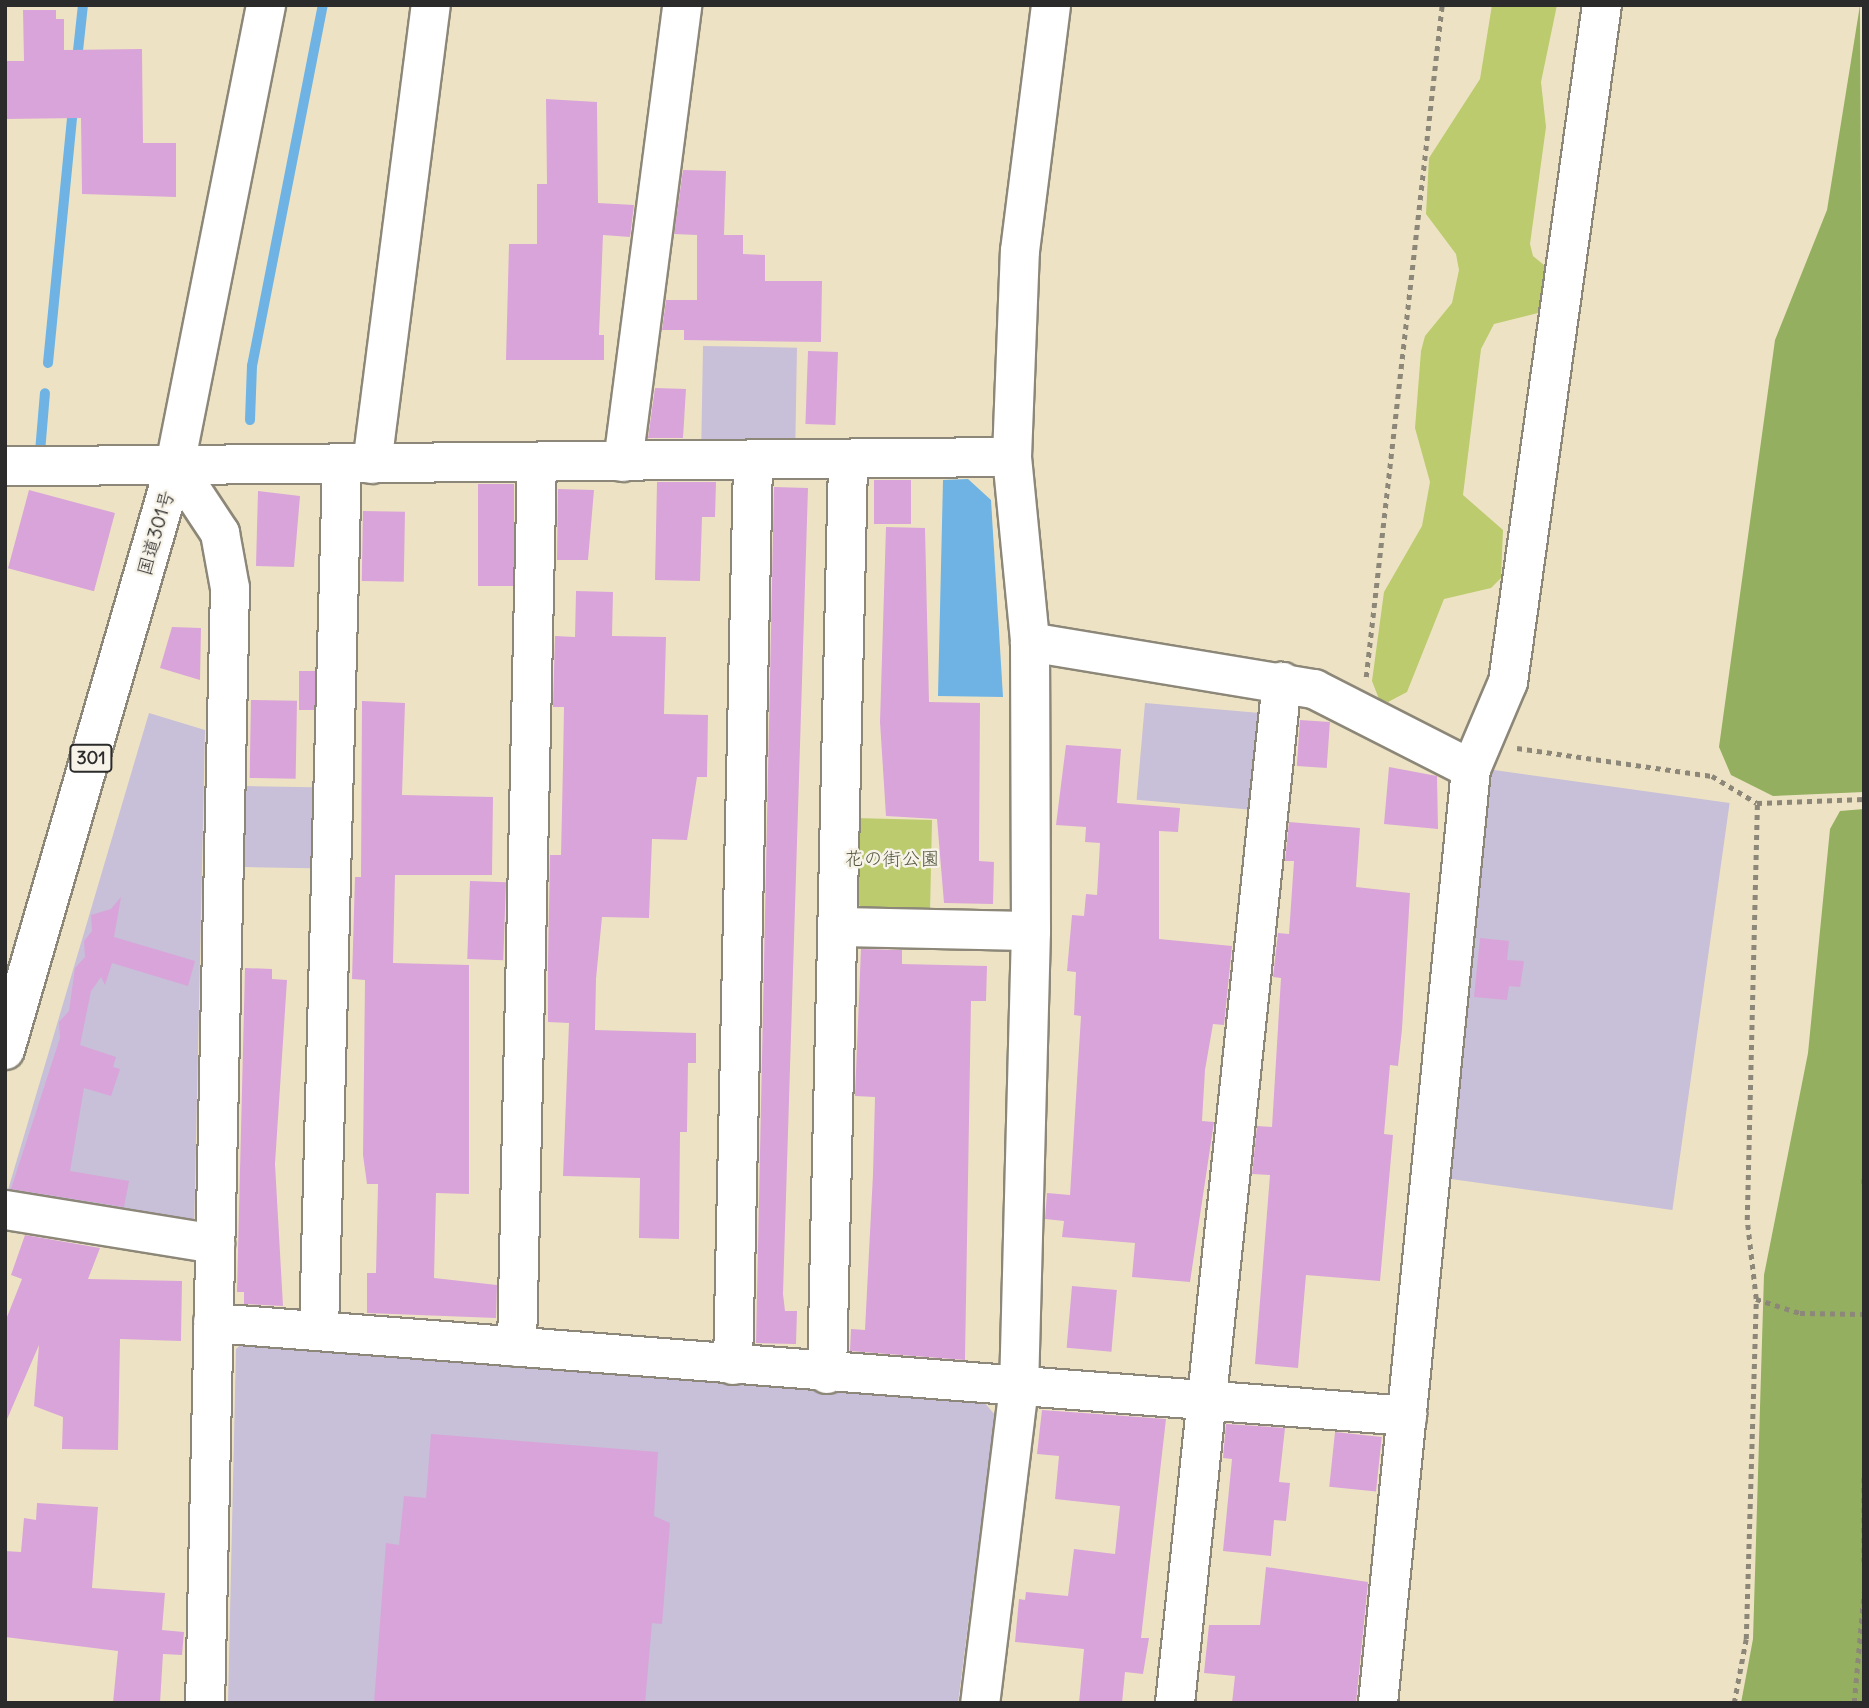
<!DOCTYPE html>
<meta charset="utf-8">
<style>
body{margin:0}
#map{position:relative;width:1869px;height:1708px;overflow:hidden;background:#ede3c4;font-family:Delius,"Klee One",sans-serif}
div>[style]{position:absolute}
.industrial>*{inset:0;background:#c8bfd8;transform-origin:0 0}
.green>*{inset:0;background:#bbcb6d}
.forest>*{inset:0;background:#94af60}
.water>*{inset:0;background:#6eb3e4}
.stream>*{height:10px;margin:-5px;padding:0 5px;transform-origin:5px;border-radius:5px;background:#6eb3e4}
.building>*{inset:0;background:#d9a4d9;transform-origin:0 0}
.path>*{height:4.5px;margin-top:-2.25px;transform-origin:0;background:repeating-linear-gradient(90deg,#8c8778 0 5px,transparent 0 10px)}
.roads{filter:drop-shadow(2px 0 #8c8778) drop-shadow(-2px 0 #8c8778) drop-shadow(0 2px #8c8778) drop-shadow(0 -2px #8c8778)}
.street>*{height:38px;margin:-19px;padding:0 19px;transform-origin:19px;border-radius:19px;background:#fff}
.secondary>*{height:38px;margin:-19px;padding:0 19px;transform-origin:19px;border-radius:19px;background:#fff}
.highway>*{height:38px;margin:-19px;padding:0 19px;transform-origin:19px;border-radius:19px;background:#fff}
span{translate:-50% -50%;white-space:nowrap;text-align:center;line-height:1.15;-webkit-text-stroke:5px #f7f3e8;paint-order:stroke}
.shield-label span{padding:2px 5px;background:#f7f3e8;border:2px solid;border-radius:5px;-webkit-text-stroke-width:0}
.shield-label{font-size:18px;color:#2b2b2b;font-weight:700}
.street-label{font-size:19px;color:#2b2b2b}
.park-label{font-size:19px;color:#4f533c}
.frame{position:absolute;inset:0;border:7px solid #2b2b2b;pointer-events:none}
</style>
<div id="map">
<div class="industrial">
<div style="left:703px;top:346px;width:94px;height:94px;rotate:1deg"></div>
<div style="left:1145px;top:703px;width:121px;height:97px;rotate:5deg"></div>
<div style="clip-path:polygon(149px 713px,205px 730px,194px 1234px,5px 1200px)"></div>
<div style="left:1487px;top:769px;width:245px;height:411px;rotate:8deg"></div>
<div style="left:246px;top:786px;width:80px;height:81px;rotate:1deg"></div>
<div style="clip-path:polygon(248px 1338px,984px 1402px,995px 1415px,958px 1703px,228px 1703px,236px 1349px)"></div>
</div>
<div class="green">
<div style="clip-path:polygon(1492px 5px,1557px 5px,1541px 82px,1546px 127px,1530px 244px,1533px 256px,1550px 270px,1542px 312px,1494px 324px,1481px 349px,1463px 495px,1503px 530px,1501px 578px,1491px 588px,1444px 599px,1407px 692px,1388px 702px,1379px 699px,1372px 681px,1384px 592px,1422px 526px,1430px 482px,1415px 428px,1421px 351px,1425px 336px,1452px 303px,1459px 270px,1456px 254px,1426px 214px,1429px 158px,1480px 79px)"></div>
<div style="clip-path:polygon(854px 818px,932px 820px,930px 912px,866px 911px,852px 899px)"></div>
</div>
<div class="forest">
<div style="clip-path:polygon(1860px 5px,1864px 792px,1773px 796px,1731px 775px,1719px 747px,1775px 340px,1827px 210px)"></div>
<div style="clip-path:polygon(1864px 809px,1864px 1703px,1741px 1703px,1753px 1639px,1764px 1275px,1808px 1053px,1830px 829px,1840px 811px)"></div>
</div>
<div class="water">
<div style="clip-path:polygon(968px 479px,991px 500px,1003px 697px,938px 696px,943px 480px)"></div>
</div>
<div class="stream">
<div style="left:77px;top:60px;width:55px;rotate:-83.8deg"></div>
<div style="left:48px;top:363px;width:257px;rotate:-84.4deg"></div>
<div style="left:250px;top:420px;width:54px;rotate:-87.9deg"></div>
<div style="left:252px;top:366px;width:368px;rotate:-78.9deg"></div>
<div style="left:33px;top:452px;width:7px"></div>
<div style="left:40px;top:452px;width:59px;rotate:-85.2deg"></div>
</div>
<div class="building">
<div style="clip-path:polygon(23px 10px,56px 10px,56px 19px,64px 19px,64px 50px,142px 49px,143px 143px,176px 143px,176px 197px,82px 194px,81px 118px,5px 119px,5px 61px,24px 61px)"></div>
<div style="clip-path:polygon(546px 99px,597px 102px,598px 203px,634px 205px,630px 237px,603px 235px,599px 335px,604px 335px,604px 360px,506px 360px,509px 244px,537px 244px,537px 184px,547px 184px)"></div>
<div style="clip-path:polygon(683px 170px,726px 171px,724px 235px,743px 235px,743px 254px,765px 255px,765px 281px,822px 281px,821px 342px,684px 340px,684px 330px,662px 330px,666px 300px,697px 300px,697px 235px,674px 234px)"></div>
<div style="left:808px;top:351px;width:30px;height:73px;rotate:2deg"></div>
<div style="clip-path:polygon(655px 388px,686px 389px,683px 438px,648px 438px)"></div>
<div style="left:874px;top:480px;width:37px;height:44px"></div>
<div style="clip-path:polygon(657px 482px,716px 482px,715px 517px,702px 517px,700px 581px,655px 580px)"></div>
<div style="left:478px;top:484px;width:36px;height:102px"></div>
<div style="clip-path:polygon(774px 487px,808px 488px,783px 1294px,785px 1311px,797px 1311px,796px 1344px,756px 1343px)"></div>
<div style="clip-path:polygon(558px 489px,594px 490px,588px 560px,557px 560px)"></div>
<div style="left:29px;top:490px;width:89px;height:81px;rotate:15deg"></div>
<div style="clip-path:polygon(258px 491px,300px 496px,294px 567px,256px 566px)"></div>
<div style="left:363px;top:511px;width:42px;height:70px;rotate:1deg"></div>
<div style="clip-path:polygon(886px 527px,925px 528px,929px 702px,980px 703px,979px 861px,994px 862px,993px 904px,944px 903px,937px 819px,886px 816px,880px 722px)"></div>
<div style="clip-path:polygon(576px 591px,613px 592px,612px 636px,666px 637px,664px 714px,708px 715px,707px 777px,697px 777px,687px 840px,652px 839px,649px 918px,602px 917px,596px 979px,595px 1030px,696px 1033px,696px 1063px,688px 1063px,687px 1132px,680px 1132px,679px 1239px,639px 1238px,640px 1178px,563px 1176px,569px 1023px,548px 1022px,548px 962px,550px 855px,561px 855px,563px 764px,564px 707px,553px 707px,555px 636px,575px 637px)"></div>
<div style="clip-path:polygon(172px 627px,201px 628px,200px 680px,160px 668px)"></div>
<div style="left:299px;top:671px;width:16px;height:39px"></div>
<div style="left:251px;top:700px;width:46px;height:78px;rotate:1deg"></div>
<div style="clip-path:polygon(362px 701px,405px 703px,402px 795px,493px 797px,492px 875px,395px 875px,393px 963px,469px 965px,469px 1194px,436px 1193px,434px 1278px,497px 1285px,496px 1318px,367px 1313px,367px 1273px,376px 1273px,378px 1184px,367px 1184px,363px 1155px,365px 980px,352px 979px,355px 877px,361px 877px)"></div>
<div style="left:1300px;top:720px;width:30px;height:46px;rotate:4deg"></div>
<div style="clip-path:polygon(1066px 745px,1121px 749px,1117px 803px,1180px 808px,1178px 832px,1159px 831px,1159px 939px,1232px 946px,1224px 1025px,1213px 1024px,1205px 1070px,1202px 1121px,1214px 1122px,1190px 1282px,1132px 1277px,1135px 1243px,1062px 1237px,1064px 1221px,1045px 1219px,1047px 1193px,1070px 1195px,1081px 1016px,1074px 1015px,1076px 972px,1067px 971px,1072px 915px,1084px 916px,1086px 894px,1097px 895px,1100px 843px,1085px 842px,1086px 827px,1056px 825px)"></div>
<div style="clip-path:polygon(1389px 767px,1437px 776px,1438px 829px,1384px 824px)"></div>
<div style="clip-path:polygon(1289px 822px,1360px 828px,1356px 887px,1410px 893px,1402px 1029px,1398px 1066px,1390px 1065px,1384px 1134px,1393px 1135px,1380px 1281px,1306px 1275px,1298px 1368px,1255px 1364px,1270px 1175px,1252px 1174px,1257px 1126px,1272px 1127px,1281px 978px,1273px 977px,1278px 933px,1289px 934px,1294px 861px,1285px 861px)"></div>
<div style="left:470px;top:881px;width:36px;height:78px;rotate:2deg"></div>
<div style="clip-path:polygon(121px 897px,114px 937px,195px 961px,188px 986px,112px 963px,105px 985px,101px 977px,91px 991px,80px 1045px,116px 1057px,113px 1067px,120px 1069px,111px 1096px,84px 1088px,70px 1171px,129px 1181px,124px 1207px,11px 1189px,60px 1038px,59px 1022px,69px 1011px,75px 968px,85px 957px,84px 941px,92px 931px,91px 915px,111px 909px)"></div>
<div style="clip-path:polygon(1480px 938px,1509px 941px,1507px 960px,1524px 961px,1520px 987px,1509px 986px,1507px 1000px,1474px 997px)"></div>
<div style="clip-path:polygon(861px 949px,902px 950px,902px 964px,987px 966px,986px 1001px,971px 1001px,965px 1360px,850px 1351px,851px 1329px,865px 1330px,873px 1174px,875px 1097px,855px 1096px)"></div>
<div style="clip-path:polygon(245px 968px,272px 969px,272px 979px,287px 980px,275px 1164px,283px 1306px,244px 1304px,244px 1292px,237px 1292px)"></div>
<div style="clip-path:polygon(25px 1235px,100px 1248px,88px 1279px,182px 1281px,181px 1341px,120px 1339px,118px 1450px,62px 1449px,63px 1417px,34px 1406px,39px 1345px,5px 1424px,5px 1322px,22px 1279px,11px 1275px)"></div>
<div style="left:1072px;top:1286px;width:45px;height:62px;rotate:5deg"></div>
<div style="clip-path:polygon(1042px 1410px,1166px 1419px,1141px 1638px,1149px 1638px,1143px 1674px,1125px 1672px,1122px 1703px,1079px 1703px,1084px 1649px,1015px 1642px,1019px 1599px,1025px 1600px,1026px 1592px,1068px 1596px,1074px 1549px,1115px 1554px,1120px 1506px,1055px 1499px,1059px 1456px,1037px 1454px)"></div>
<div style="clip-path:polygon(1226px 1424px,1285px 1428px,1279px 1482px,1290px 1483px,1286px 1521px,1274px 1520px,1271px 1556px,1223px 1551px,1232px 1459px,1223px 1458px)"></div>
<div style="left:1335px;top:1432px;width:47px;height:55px;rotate:6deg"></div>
<div style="clip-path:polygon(431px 1434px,658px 1452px,654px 1516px,670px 1523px,662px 1624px,652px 1623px,645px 1703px,374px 1703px,386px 1543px,399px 1545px,404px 1496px,426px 1498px)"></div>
<div style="clip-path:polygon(37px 1503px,98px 1507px,92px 1588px,165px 1593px,162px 1630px,184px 1632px,182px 1655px,163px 1654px,160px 1703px,113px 1703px,118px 1651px,5px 1637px,5px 1551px,21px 1552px,24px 1518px,36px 1520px)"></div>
<div style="clip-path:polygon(1266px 1567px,1368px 1582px,1356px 1703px,1232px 1703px,1235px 1676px,1204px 1673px,1209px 1625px,1260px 1625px)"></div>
</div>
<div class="path">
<div style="left:1366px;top:677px;width:676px;rotate:-83.55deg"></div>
<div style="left:1517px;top:748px;width:197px;rotate:8.2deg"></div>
<div style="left:1712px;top:776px;width:52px;rotate:31deg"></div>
<div style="left:1864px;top:1179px;width:10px;rotate:90deg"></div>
<div style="left:1756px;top:1299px;width:46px;rotate:17.7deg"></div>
<div style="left:1800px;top:1313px;width:64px;rotate:0.9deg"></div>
<div style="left:1864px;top:1478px;width:84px;rotate:90deg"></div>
<div style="left:1734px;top:1703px;width:65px;rotate:-79.4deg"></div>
<div style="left:1746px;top:1639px;width:340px;rotate:-88.3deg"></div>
<div style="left:1756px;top:1299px;width:80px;rotate:-96.5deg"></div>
<div style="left:1747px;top:1220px;width:417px;rotate:-88.6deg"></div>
<div style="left:1757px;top:803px;width:107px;rotate:-2.1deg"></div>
<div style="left:1854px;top:1703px;width:112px;rotate:-84.9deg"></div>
</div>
<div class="roads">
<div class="street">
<div style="left:1012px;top:457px;width:206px;rotate:-87.8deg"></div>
<div style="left:1020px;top:251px;width:248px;rotate:-82.8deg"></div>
<div style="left:623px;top:462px;width:461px;rotate:-82.6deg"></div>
<div style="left:372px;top:464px;width:463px;rotate:-82.7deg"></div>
<div style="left:5px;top:466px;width:170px;rotate:-0.3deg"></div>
<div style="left:1030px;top:642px;width:288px;rotate:9.4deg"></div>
<div style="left:1314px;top:689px;width:176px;rotate:27deg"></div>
<div style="left:1471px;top:769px;width:95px;rotate:-67deg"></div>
<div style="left:1508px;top:682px;width:683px;rotate:-82.1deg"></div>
<div style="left:838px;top:927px;width:193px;rotate:1.2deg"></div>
<div style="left:5px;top:1210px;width:213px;rotate:9.2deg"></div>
<div style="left:213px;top:1323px;width:1198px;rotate:4.45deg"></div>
<div style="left:319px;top:1330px;width:866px;rotate:-88.48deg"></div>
<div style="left:517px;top:1347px;width:885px;rotate:-88.71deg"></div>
<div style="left:733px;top:1365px;width:904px;rotate:-88.73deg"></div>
<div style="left:827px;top:1374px;width:914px;rotate:-88.68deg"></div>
<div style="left:1175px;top:1703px;width:1027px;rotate:-84.02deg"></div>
<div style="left:1378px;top:1703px;width:939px;rotate:-84.31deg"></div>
</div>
<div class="secondary">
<div style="left:175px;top:465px;width:837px;rotate:-0.55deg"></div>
<div style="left:1012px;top:457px;width:186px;rotate:84.4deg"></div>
<div style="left:1030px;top:642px;width:289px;rotate:89.8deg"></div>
<div style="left:1031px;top:931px;width:456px;rotate:91.5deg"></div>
<div style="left:1019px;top:1387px;width:318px;rotate:97deg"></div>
<div style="left:175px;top:465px;width:82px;rotate:56.5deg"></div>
<div style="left:220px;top:533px;width:56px;rotate:79.7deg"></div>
<div style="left:230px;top:588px;width:1115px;rotate:91.28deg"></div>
</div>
<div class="highway">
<div style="left:5px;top:1050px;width:609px;rotate:-73.8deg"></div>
<div style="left:175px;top:465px;width:469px;rotate:-78.8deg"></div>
</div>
</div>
<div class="shield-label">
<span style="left:91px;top:758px">301</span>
</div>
<div class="street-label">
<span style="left:156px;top:533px;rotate:-74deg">国道301号</span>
</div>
<div class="park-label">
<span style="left:892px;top:859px">花の街公園</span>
</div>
<div class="frame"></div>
</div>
